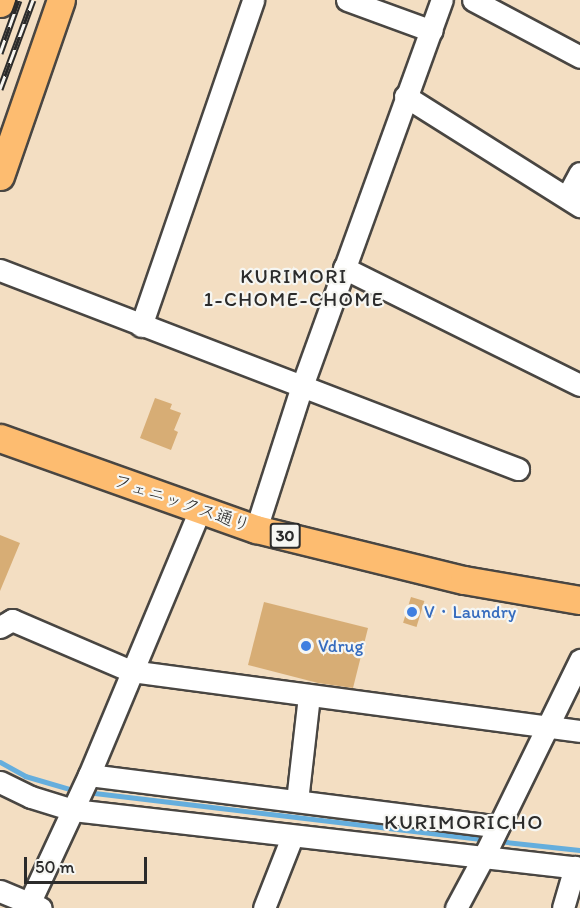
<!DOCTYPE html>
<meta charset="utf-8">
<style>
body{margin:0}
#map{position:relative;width:580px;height:908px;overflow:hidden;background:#f3dec2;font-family:Itim,"Klee One",sans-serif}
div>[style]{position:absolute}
.stream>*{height:5px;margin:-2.5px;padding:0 2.5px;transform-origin:2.5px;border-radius:2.5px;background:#65aedd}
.building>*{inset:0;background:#d7ad75;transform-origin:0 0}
.roads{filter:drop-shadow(2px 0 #494642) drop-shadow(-2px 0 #494642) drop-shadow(0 2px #494642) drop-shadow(0 -2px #494642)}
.minor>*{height:21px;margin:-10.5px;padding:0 10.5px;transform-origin:10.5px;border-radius:10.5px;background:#fff}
.major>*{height:27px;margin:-13.5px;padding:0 13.5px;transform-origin:13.5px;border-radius:13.5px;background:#fdbc70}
.rail>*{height:7px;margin-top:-3.5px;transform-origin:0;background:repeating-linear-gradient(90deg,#f6f6f2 0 14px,#2b2b2b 0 28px);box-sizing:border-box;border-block:2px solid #2b2b2b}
.dots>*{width:16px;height:16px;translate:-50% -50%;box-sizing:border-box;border:3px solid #f6f6f2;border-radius:50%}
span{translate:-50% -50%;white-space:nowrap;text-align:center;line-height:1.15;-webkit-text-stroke:4.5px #f6f6f2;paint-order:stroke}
.shield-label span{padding:2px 4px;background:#f6f6f2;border:2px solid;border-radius:4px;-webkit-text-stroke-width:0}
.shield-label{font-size:16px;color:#2b2b2b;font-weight:700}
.street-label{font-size:18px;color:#2b2b2b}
.shop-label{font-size:18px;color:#366cbe}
.left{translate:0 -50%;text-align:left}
.neighbourhood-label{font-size:20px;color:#2b2b2b;letter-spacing:1.5px}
.quarter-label{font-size:21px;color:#2b2b2b;letter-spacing:1.5px}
.scale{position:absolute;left:24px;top:857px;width:123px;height:27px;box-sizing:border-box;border:3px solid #2b2b2b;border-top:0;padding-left:8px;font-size:18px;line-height:21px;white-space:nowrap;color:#2b2b2b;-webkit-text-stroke:4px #f6f6f2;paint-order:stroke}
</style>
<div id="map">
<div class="stream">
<div style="left:0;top:762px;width:29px;rotate:29deg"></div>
<div style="left:25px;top:776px;width:53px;rotate:16.4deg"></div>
<div style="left:86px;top:792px;width:404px;rotate:6.8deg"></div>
<div style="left:497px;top:841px;width:83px;rotate:6.2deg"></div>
</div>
<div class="building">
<div style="clip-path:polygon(155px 398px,172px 404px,170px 409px,181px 413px,174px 430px,178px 432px,171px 450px,140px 438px)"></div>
<div style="clip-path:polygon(0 535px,20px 543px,0 591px)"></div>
<div style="left:411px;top:597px;width:14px;height:27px;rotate:17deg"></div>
<div style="clip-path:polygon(264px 602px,368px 628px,353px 688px,318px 683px,248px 665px)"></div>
</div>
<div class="roads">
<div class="minor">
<div style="left:347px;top:0;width:90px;rotate:20deg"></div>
<div style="left:473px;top:0;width:121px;rotate:28deg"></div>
<div style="left:405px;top:96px;width:207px;rotate:32.2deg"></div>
<div style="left:567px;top:197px;width:27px;rotate:-62deg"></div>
<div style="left:344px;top:268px;width:263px;rotate:26.4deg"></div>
<div style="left:0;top:270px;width:555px;rotate:21.02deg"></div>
<div style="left:141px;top:326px;width:345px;rotate:-71deg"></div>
<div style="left:256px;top:529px;width:150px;rotate:-72.2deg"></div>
<div style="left:302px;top:386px;width:411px;rotate:-70.1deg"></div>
<div style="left:0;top:627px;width:14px;rotate:-30deg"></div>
<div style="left:12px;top:620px;width:129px;rotate:23.2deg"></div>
<div style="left:131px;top:671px;width:453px;rotate:7.6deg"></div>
<div style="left:89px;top:775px;width:412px;rotate:7.2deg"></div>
<div style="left:0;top:782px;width:34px;rotate:26deg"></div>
<div style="left:31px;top:797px;width:44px;rotate:17.2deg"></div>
<div style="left:73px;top:810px;width:510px;rotate:6.53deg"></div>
<div style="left:297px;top:801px;width:106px;rotate:-83.5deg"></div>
<div style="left:0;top:891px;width:44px;rotate:22.5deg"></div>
<div style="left:27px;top:908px;width:147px;rotate:-65deg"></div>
<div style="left:89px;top:775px;width:288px;rotate:-67.3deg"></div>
<div style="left:264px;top:908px;width:76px;rotate:-68.5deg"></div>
<div style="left:456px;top:908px;width:64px;rotate:-61.8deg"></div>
<div style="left:486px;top:852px;width:214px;rotate:-63.9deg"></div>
<div style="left:563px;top:908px;width:43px;rotate:-73.7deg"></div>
</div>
<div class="major">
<div style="left:0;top:3px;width:3px;rotate:-72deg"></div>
<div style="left:0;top:176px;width:186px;rotate:-70.9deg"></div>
<div style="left:0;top:438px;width:272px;rotate:19.6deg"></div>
<div style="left:256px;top:529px;width:214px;rotate:13.8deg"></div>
<div style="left:464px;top:580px;width:118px;rotate:9.8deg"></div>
</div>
</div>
<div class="rail">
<div style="left:0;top:53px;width:56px;rotate:-70.3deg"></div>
<div style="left:0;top:89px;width:95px;rotate:-69.7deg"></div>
</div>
<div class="dots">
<div style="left:412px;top:612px;background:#3f7fe0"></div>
<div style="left:306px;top:646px;background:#3f7fe0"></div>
</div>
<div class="shield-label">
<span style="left:285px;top:536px">30</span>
</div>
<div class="street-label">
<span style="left:182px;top:503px;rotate:19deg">フェニックス通り</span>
</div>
<div class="shop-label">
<span class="left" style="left:424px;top:612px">V・Laundry</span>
<span class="left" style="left:318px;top:646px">Vdrug</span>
</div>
<div class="neighbourhood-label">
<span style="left:294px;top:288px">KURIMORI<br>1-CHOME-CHOME</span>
</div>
<div class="quarter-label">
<span style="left:464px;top:822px">KURIMORICHO</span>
</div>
<div class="scale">50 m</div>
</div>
